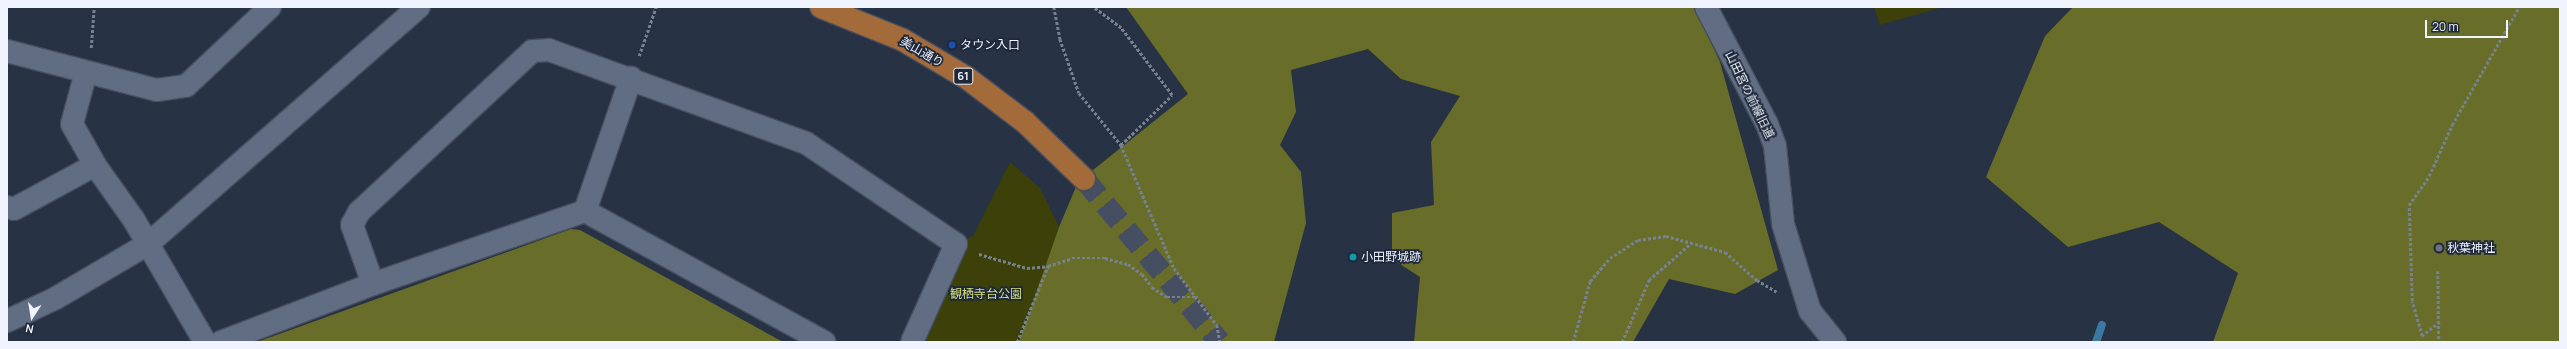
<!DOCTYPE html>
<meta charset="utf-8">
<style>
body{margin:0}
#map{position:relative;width:2567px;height:349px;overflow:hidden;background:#273245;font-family:Manrope,"Noto Sans JP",sans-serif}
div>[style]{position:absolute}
.green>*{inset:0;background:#3d4109}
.forest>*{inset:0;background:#686e29}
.stream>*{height:8px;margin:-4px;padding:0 4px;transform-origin:4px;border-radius:4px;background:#3b79a3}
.major-tunnel>*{height:22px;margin-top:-11px;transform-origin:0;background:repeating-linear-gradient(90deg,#454f61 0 22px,transparent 0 33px)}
.path>*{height:2.5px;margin-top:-1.25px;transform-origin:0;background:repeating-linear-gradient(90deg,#788190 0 3px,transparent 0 5px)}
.roads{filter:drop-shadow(1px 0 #464e5e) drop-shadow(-1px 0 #464e5e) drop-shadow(0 1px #464e5e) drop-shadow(0 -1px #464e5e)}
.minor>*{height:22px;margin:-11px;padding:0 11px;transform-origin:11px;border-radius:11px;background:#616d83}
.major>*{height:22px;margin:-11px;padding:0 11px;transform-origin:11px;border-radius:11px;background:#a36a3a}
.dots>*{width:11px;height:11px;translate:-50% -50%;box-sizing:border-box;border:2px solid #1e283a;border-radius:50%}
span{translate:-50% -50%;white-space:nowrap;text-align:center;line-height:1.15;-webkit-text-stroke:3.5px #1e283a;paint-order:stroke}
.shield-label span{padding:1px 3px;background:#1e283a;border:1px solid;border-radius:3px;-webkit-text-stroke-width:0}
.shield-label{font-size:11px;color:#eff4fe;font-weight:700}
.poi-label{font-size:12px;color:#eff4fe}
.left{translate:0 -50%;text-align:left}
.street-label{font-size:12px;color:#eff4fe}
.park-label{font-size:12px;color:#d5df7e}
.frame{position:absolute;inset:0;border:8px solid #eff4fe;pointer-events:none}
.north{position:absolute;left:12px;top:297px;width:40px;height:40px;-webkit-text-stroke:3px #1e283a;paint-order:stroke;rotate:192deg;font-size:11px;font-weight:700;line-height:16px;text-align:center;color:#eff4fe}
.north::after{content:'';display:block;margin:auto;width:14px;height:18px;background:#eff4fe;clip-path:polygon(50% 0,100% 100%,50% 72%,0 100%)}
.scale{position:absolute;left:2425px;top:20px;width:83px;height:18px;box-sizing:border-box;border:2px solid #eff4fe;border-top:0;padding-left:5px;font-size:12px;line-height:14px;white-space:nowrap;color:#eff4fe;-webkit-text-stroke:3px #1e283a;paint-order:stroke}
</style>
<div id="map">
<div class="green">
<div style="clip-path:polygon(1874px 7px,1943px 7px,1880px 25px)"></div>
<div style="clip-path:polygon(1010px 162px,1040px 188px,1059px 227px,1019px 342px,912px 342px,956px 244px,973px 236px)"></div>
</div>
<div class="forest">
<div style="clip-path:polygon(1126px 7px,1694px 7px,1720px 62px,1778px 270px,1735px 294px,1669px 279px,1633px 342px,1414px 342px,1420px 277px,1392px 259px,1392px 213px,1434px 205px,1431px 142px,1460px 96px,1401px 79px,1368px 49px,1291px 70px,1296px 112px,1280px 145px,1301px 172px,1306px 223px,1274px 342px,1019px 342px,1059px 227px,1078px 182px,1188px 94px)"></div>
<div style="clip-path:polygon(2073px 7px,2560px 7px,2560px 342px,2213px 342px,2238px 273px,2159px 222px,2068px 247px,1986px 177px,2045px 36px)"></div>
<div style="clip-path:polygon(571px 229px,580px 230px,783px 342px,257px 342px)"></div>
</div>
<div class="stream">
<div style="left:2096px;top:342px;width:18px;rotate:-71deg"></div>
</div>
<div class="major-tunnel">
<div style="left:1084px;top:179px;width:212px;rotate:50.2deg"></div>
</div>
<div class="path">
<div style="left:1054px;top:7px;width:33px;rotate:79deg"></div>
<div style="left:1060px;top:39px;width:57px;rotate:70.6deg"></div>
<div style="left:1079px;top:93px;width:67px;rotate:51.1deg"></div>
<div style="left:1121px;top:145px;width:71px;rotate:-44.4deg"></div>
<div style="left:1172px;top:95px;width:84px;rotate:-127.3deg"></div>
<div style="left:1121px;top:28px;width:35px;rotate:-143deg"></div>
<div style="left:91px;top:48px;width:41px;rotate:-85.8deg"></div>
<div style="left:639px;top:56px;width:52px;rotate:-70.9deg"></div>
<div style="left:1121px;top:145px;width:134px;rotate:66.7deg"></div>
<div style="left:1174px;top:268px;width:71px;rotate:53deg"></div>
<div style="left:1217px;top:325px;width:17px;rotate:80deg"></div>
<div style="left:979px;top:254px;width:50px;rotate:16.3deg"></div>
<div style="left:1027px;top:268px;width:21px;rotate:-5deg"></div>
<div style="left:1048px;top:266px;width:25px;rotate:-18deg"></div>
<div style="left:1072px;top:258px;width:33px"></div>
<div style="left:1105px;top:258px;width:24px;rotate:15deg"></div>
<div style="left:1128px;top:264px;width:17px;rotate:36deg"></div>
<div style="left:1142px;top:274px;width:16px;rotate:52deg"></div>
<div style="left:1152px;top:287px;width:18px;rotate:34deg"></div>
<div style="left:1167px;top:297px;width:31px"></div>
<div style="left:2438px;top:271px;width:71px;rotate:89.2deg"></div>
<div style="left:2440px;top:322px;width:23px;rotate:142deg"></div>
<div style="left:2422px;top:336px;width:36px;rotate:-106deg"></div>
<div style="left:2412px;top:301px;width:96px;rotate:-91.8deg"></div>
<div style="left:2409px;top:205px;width:35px;rotate:-55deg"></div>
<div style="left:2429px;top:176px;width:56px;rotate:-65.7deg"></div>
<div style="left:2452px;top:125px;width:136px;rotate:-60.4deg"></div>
<div style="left:1017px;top:342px;width:82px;rotate:-67.8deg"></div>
<div style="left:1573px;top:342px;width:63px;rotate:-74.4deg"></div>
<div style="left:1590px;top:281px;width:30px;rotate:-49deg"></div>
<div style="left:1610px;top:258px;width:33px;rotate:-33deg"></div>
<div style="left:1638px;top:240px;width:28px;rotate:-8deg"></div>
<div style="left:1666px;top:236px;width:61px;rotate:15.2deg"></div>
<div style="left:1725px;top:252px;width:43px;rotate:41.2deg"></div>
<div style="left:1757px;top:280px;width:23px;rotate:31deg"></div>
<div style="left:1622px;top:342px;width:68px;rotate:-66.5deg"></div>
<div style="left:1649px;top:280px;width:55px;rotate:-41.3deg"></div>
</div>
<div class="roads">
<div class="minor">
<div style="left:1706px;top:7px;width:132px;rotate:62.5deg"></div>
<div style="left:1767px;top:124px;width:23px;rotate:70deg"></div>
<div style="left:1775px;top:146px;width:78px;rotate:84.1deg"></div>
<div style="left:1783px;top:224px;width:91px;rotate:72.8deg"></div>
<div style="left:1810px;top:311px;width:40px;rotate:51deg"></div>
<div style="left:7px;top:51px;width:155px;rotate:14.6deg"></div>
<div style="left:157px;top:90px;width:29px;rotate:-8deg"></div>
<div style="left:186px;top:86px;width:115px;rotate:-43.2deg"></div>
<div style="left:86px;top:72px;width:54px;rotate:105.1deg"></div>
<div style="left:72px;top:124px;width:47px;rotate:60.7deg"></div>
<div style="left:95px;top:165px;width:67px;rotate:54.7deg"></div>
<div style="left:134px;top:220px;width:141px;rotate:59.8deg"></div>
<div style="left:7px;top:207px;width:7px;rotate:16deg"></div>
<div style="left:14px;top:209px;width:92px;rotate:-28.5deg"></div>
<div style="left:585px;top:211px;width:141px;rotate:-70.9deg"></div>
<div style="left:373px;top:284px;width:63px;rotate:-109.6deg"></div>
<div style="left:352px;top:225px;width:15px;rotate:-62deg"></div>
<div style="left:359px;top:212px;width:236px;rotate:-42.9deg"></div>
<div style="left:532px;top:51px;width:17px;rotate:-3deg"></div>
<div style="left:549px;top:50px;width:273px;rotate:19.9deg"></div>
<div style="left:806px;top:143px;width:181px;rotate:34deg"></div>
<div style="left:956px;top:244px;width:107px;rotate:114.2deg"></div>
<div style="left:7px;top:321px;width:54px;rotate:-25.1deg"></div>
<div style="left:56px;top:298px;width:107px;rotate:-30.4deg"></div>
<div style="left:148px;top:244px;width:360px;rotate:-41.2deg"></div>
<div style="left:221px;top:342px;width:163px;rotate:-20.9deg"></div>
<div style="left:373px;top:284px;width:224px;rotate:-19deg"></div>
<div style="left:585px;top:211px;width:273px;rotate:28.7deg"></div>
</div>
<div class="major">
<div style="left:821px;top:7px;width:88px;rotate:21.9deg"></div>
<div style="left:903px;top:40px;width:74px;rotate:30.7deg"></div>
<div style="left:967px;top:78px;width:73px;rotate:37.2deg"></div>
<div style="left:1025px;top:122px;width:82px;rotate:44deg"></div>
</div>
</div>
<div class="dots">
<div style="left:952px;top:45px;background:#1a4fb4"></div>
<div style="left:2439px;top:248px;background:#6b7280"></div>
<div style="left:1353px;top:257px;background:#0f9aa8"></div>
</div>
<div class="shield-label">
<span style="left:963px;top:76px">61</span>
</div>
<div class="poi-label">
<span class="left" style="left:960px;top:45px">タウン入口</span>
<span class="left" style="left:2447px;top:248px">秋葉神社</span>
<span class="left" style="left:1361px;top:257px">小田野城跡</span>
</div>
<div class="street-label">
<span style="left:922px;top:52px;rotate:30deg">美山通り</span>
<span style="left:1750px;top:95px;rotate:64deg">山田宮の前線旧道</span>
</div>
<div class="park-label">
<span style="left:986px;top:294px">観栖寺台公園</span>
</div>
<div class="frame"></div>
<div class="north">N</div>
<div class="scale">20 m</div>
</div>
